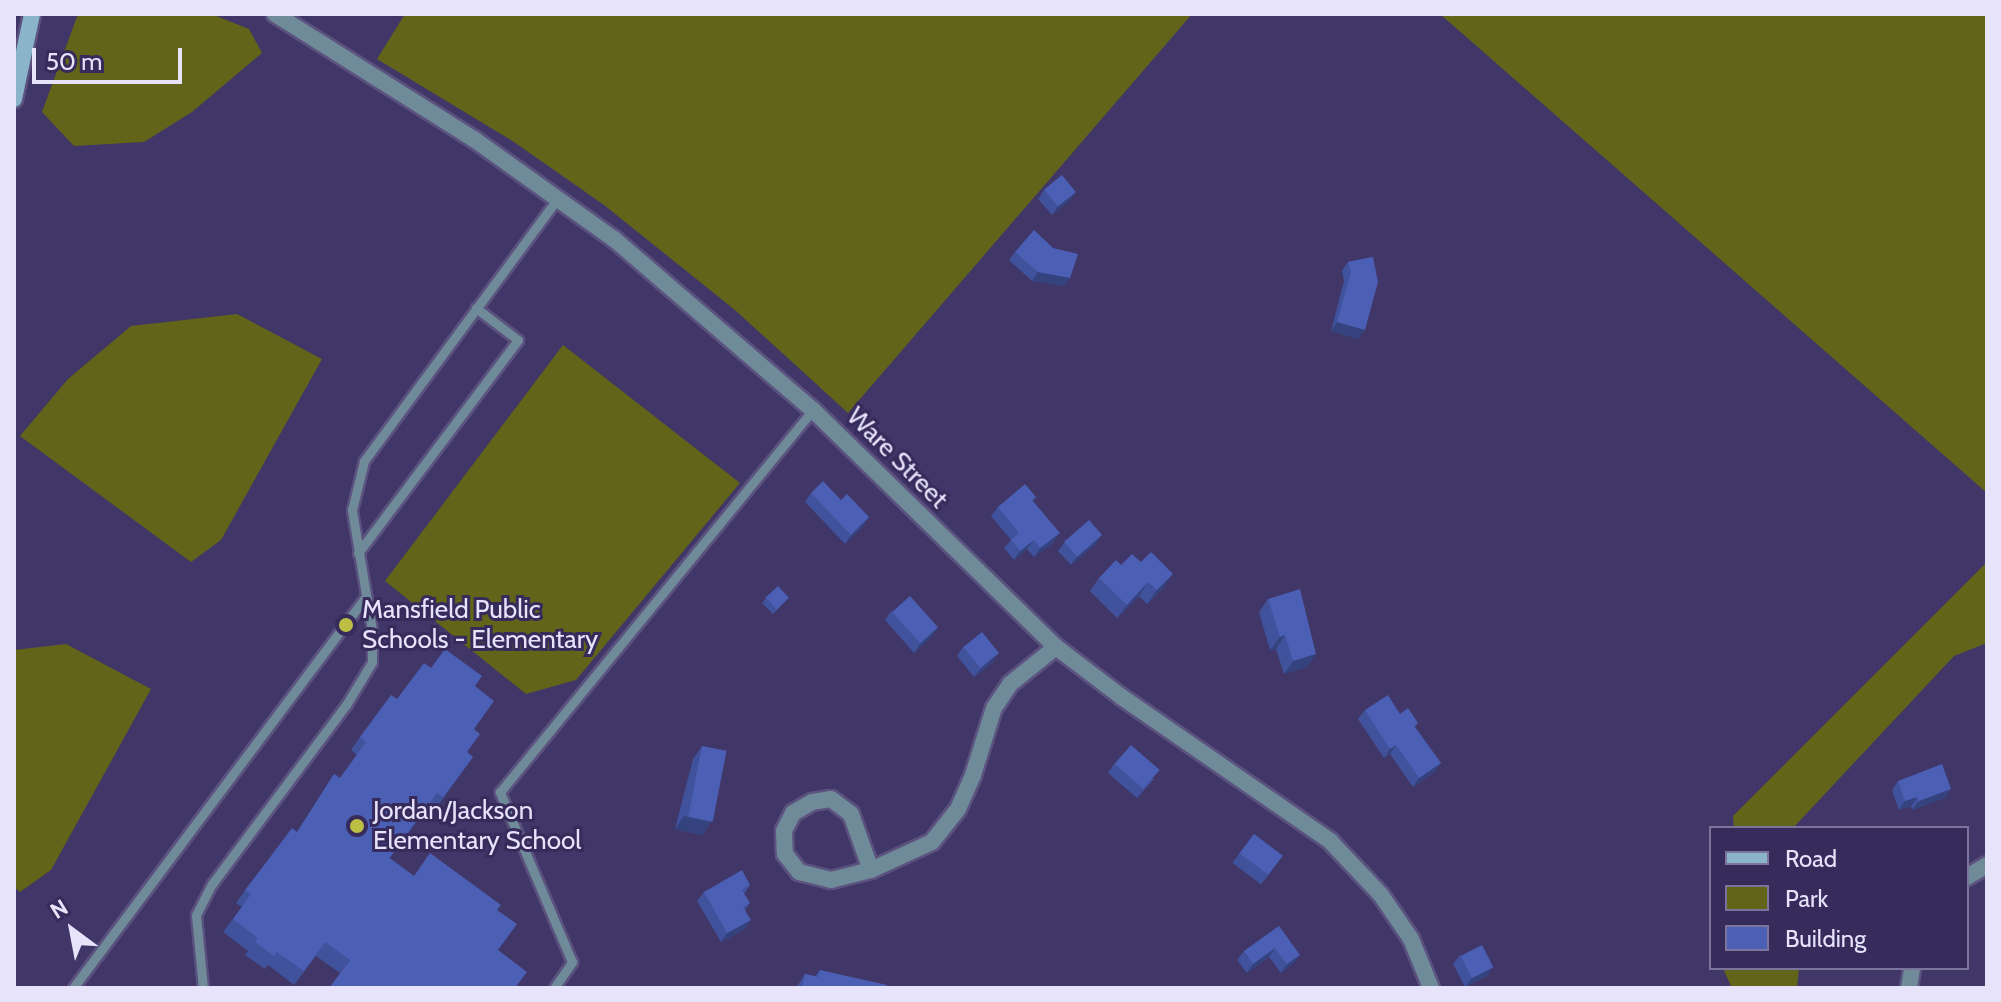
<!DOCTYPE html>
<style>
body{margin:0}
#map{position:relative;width:2001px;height:1002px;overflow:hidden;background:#403667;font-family:Cabin,sans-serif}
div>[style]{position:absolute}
.green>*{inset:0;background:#626419}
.roads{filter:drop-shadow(2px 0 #5b527f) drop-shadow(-2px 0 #5b527f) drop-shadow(0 2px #5b527f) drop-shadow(0 -2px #5b527f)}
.service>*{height:9px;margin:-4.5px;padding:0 4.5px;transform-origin:4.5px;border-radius:4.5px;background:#6f8a98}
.minor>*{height:16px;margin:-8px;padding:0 8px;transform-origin:8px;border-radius:8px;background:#6f8a98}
.secondary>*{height:16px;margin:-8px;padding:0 8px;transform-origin:8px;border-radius:8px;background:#89b4ca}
.wall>*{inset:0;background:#40529b;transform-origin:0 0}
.shaded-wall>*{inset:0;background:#34427e}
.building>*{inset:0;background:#4b5fb4;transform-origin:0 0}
.dots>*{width:22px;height:22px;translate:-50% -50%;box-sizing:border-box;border:4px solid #362b5b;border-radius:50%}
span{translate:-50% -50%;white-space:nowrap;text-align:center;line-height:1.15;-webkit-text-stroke:6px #362b5b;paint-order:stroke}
.street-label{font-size:26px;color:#e6e3fb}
.poi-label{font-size:26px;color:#e6e3fb}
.left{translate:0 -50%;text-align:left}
.frame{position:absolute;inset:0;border:16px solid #e6e3fb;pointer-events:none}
.legend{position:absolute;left:1709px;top:826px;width:260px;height:144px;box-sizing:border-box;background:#362b5b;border:2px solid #7c759b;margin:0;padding:10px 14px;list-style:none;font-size:24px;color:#e6e3fb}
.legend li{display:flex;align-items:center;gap:16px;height:40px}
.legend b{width:40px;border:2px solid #7c759b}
.north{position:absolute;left:32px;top:890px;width:80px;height:80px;-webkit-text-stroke:6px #362b5b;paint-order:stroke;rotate:328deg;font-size:22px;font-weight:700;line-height:32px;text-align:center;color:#e6e3fb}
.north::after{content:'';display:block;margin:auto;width:28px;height:36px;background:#e6e3fb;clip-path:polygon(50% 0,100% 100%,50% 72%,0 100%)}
.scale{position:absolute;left:32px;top:48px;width:150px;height:36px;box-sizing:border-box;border:4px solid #e6e3fb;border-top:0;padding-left:10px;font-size:24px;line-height:28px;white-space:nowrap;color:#e6e3fb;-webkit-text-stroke:6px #362b5b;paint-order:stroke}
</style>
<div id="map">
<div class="green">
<div style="clip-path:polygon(78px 14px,211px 14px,249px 29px,262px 53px,192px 112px,144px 142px,74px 146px,42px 112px)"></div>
<div style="clip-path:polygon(405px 14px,1192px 14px,848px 413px,735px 310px,604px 205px,514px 142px,377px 59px)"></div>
<div style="clip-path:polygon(1440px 14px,1987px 14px,1987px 493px,1616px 168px)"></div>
<div style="clip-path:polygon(237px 314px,322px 359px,221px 540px,191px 562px,20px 436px,68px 379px,131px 326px)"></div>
<div style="clip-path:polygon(563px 345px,740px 483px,576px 680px,526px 694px,385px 581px)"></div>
<div style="clip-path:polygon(1987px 562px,1987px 643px,1954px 656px,1793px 828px,1734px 828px,1733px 816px)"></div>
<div style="clip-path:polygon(66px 644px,151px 689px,51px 870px,20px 892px,14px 887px,14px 650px)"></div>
<div style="clip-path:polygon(1728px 968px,1799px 968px,1797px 988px,1732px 988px,1724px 971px)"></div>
</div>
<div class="roads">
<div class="service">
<div style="left:358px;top:553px;width:266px;rotate:-53.1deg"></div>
<div style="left:518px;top:340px;width:53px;rotate:-142.7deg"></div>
<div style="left:73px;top:988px;width:489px;rotate:-53.2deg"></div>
<div style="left:203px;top:988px;width:73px;rotate:-95.5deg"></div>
<div style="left:196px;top:915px;width:35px;rotate:-63deg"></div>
<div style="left:212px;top:884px;width:224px;rotate:-53.2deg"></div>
<div style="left:346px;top:705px;width:50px;rotate:-58.8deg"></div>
<div style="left:372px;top:662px;width:32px;rotate:-90deg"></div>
<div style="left:372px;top:630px;width:122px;rotate:-99.5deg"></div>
<div style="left:352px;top:510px;width:50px;rotate:-76.2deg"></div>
<div style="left:364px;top:461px;width:327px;rotate:-53.6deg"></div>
<div style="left:554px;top:988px;width:32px;rotate:-55deg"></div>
<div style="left:572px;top:962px;width:185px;rotate:-113deg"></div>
<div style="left:500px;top:792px;width:494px;rotate:-50.7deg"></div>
</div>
<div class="minor">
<div style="left:275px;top:14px;width:236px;rotate:32.2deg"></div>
<div style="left:475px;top:140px;width:171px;rotate:35.5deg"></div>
<div style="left:614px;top:239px;width:262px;rotate:40.7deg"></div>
<div style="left:813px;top:410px;width:339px;rotate:44.3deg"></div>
<div style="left:1056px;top:647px;width:84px;rotate:37.3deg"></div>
<div style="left:1123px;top:698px;width:252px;rotate:34.6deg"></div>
<div style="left:1330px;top:841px;width:74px;rotate:46.6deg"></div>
<div style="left:1381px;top:895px;width:53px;rotate:55.7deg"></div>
<div style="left:1411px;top:939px;width:53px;rotate:67.8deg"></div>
<div style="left:871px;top:870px;width:59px;rotate:-109.7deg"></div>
<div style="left:851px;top:814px;width:25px;rotate:-143deg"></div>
<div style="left:831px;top:799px;width:19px;rotate:171deg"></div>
<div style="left:812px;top:802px;width:22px;rotate:150deg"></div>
<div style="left:793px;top:813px;width:20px;rotate:117deg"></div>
<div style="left:784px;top:831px;width:23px;rotate:88deg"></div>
<div style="left:785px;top:854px;width:23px;rotate:52deg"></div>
<div style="left:799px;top:872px;width:33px;rotate:14deg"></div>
<div style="left:831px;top:880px;width:41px;rotate:-14deg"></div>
<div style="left:871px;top:870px;width:67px;rotate:-24.7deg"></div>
<div style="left:932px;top:842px;width:42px;rotate:-51.8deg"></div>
<div style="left:958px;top:809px;width:37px;rotate:-66deg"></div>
<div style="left:973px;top:775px;width:70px;rotate:-72.6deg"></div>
<div style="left:994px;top:708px;width:29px;rotate:-56deg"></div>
<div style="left:1010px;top:684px;width:59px;rotate:-38.8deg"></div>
<div style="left:1967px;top:877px;width:23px;rotate:-31deg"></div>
<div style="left:1909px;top:988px;width:20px;rotate:-81deg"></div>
</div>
<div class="secondary">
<div style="left:14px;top:99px;width:87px;rotate:-78deg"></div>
</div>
</div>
<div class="wall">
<div style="clip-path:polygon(1044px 190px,1076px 192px,1069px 201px,1052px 215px,1038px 199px)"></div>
<div style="clip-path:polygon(1015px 252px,1070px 278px,1064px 286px,1032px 281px,1009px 260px)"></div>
<div style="clip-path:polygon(1373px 257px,1358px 339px,1331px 331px,1344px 281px,1342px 271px,1348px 262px)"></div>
<div style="clip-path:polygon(811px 493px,869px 517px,863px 526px,845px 544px,805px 502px)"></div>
<div style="clip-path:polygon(1036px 497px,1033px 501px,1054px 542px,1034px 557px,1027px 549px,1014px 560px,1004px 548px,1011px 540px,991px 516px,998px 507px)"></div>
<div style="clip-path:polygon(1065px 542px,1096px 544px,1071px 565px,1058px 551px)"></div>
<div style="clip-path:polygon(1121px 565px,1164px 587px,1147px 604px,1139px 596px,1117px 618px,1090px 591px,1099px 578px)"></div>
<div style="clip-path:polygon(766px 598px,789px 598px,773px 614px,762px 603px)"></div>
<div style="clip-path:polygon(1268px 599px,1307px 667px,1284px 674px,1276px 649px,1270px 650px,1259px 612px)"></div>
<div style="clip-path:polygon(891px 611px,932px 636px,914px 653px,885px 620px)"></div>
<div style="clip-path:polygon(963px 647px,993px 662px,974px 677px,957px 656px)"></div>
<div style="clip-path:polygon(431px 668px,475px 686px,474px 729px,467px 752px,473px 757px,434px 811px,428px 806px,390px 858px,414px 876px,340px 973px,316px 956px,294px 985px,268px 965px,265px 969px,245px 955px,248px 951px,223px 932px,242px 907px,236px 903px,255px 877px,297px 832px,334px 774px,340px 778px,357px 755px,351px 750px,360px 737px,397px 699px)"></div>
<div style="clip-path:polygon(1365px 710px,1400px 714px,1418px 723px,1415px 727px,1441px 763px,1434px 772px,1413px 787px,1390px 754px,1384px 758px,1358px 719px)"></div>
<div style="clip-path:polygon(702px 746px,711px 822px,702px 835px,675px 829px,693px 759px)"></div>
<div style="clip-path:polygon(1114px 764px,1154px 779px,1137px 798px,1108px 773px)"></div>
<div style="clip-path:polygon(1898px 781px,1945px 798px,1912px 810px,1911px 806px,1899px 810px,1892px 790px)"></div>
<div style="left:1254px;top:834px;width:36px;height:36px;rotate:37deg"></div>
<div style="clip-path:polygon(750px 885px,744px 894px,750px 903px,745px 910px,745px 929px,721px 942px,697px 901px,704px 892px)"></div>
<div style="clip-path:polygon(1279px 926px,1294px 963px,1281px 973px,1269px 957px,1247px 973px,1237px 960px,1244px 951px)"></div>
<div style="clip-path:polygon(1460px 955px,1487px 976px,1465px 987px,1453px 964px)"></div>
<div style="clip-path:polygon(820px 970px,886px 988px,796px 988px,805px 974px,815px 976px)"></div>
</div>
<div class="shaded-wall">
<div style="clip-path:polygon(1076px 192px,1069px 201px,1052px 215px,1058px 206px)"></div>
<div style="clip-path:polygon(1038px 272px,1070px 278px,1064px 286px,1032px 281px)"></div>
<div style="clip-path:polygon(1337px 322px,1365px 330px,1358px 339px,1331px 331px)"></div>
<div style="clip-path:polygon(869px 517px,863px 526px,845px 544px,851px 535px)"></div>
<div style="clip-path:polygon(1060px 533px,1054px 542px,1034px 557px,1040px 548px)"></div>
<div style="clip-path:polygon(1102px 535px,1096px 544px,1071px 565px,1077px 556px)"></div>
<div style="clip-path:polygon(1034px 540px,1027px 549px,1014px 560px,1020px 551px)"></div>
<div style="clip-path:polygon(1173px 574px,1164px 587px,1147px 604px,1157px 590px)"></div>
<div style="clip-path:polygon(1148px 582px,1139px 596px,1117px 618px,1127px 605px)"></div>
<div style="clip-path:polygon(938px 627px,932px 636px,914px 653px,920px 644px)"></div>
<div style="clip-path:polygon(1285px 635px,1276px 649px,1270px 650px,1280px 637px)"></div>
<div style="clip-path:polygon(999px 653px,993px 662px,974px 677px,981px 668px)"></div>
<div style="clip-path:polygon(1316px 654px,1307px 667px,1284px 674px,1293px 661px)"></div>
<div style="clip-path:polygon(1396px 745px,1390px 754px,1384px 758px,1390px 749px)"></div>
<div style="clip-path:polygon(1441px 763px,1434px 772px,1413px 787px,1419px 778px)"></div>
<div style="clip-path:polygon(1951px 789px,1945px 798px,1912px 810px,1919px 801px)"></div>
<div style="clip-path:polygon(1917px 797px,1911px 806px,1899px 810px,1905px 801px)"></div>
<div style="clip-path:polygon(684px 816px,711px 822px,702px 835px,675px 829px)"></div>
<div style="clip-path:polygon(751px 920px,745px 929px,721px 942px,727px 933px)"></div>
<div style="clip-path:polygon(1275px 948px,1269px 957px,1247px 973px,1253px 964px)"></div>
<div style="clip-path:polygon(1300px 955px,1294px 963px,1281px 973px,1287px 964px)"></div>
<div style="clip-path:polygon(1493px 967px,1487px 976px,1465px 987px,1472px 978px)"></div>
</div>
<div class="building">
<div style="left:1062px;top:175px;width:22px;height:23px;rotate:51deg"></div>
<div style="clip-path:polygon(1034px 230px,1053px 248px,1078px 254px,1070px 278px,1038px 272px,1015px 252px)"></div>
<div style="clip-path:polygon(1373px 257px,1378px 282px,1365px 330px,1337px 322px,1351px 272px,1348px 262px)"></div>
<div style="clip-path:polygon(823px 481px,841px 500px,847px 494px,869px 517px,851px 535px,811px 493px)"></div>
<div style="clip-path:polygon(1025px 484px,1036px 497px,1032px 500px,1060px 533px,1040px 548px,1034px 540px,1020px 551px,1011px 540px,1019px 533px,998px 507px)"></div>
<div style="left:1089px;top:520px;width:20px;height:33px;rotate:49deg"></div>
<div style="clip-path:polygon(1151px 552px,1173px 574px,1157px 590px,1148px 582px,1127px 605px,1099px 578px,1116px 560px,1121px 565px,1132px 554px,1141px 562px)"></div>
<div style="left:778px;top:586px;width:16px;height:17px;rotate:47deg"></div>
<div style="clip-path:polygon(1300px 589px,1316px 654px,1293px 661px,1285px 635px,1280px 637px,1268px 599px)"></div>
<div style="left:910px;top:596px;width:42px;height:24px;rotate:48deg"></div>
<div style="left:982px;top:632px;width:27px;height:24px;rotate:51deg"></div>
<div style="clip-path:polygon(445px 649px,482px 676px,475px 686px,494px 701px,474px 729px,480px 734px,467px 752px,473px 757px,443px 797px,437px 793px,389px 858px,414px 876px,430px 853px,501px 905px,497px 910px,517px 924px,498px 950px,527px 972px,515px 988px,329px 988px,350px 960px,325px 942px,304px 971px,277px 952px,274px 956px,255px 942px,258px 938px,233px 919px,251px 894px,245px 890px,255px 877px,292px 828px,297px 832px,334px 774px,340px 778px,366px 742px,360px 737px,391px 695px,397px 699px,424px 663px,431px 668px)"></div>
<div style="clip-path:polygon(1388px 695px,1400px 714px,1408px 708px,1418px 723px,1414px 726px,1441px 763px,1419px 778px,1396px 745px,1390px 749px,1365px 710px)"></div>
<div style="left:1131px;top:745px;width:38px;height:25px;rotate:41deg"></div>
<div style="left:702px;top:746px;width:25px;height:72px;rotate:11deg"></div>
<div style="clip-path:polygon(1942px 764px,1951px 789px,1919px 801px,1917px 797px,1905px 801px,1898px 781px)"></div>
<div style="left:1254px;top:834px;width:36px;height:24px;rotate:37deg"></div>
<div style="clip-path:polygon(742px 870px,750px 885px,742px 890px,750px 903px,743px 907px,751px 920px,727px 933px,704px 892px)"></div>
<div style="clip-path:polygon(1279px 926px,1300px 955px,1287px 964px,1275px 948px,1253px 964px,1244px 951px)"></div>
<div style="left:1482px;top:945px;width:25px;height:24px;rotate:63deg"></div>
<div style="clip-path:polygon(820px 970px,887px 985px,886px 988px,802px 988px,805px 974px,818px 977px)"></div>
</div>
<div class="dots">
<div style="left:346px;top:625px;background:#bcbf44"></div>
<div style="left:357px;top:826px;background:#bcbf44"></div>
</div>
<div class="street-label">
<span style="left:897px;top:458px;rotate:45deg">Ware Street</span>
</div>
<div class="poi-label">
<span class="left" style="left:362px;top:625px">Mansfield Public<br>Schools - Elementary</span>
<span class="left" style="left:373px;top:826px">Jordan/Jackson<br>Elementary School</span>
</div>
<div class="frame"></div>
<ul class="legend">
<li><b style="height:10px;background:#89b4ca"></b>Road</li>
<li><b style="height:22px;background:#626419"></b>Park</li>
<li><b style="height:22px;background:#4b5fb4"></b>Building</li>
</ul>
<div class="north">N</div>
<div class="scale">50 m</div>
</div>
